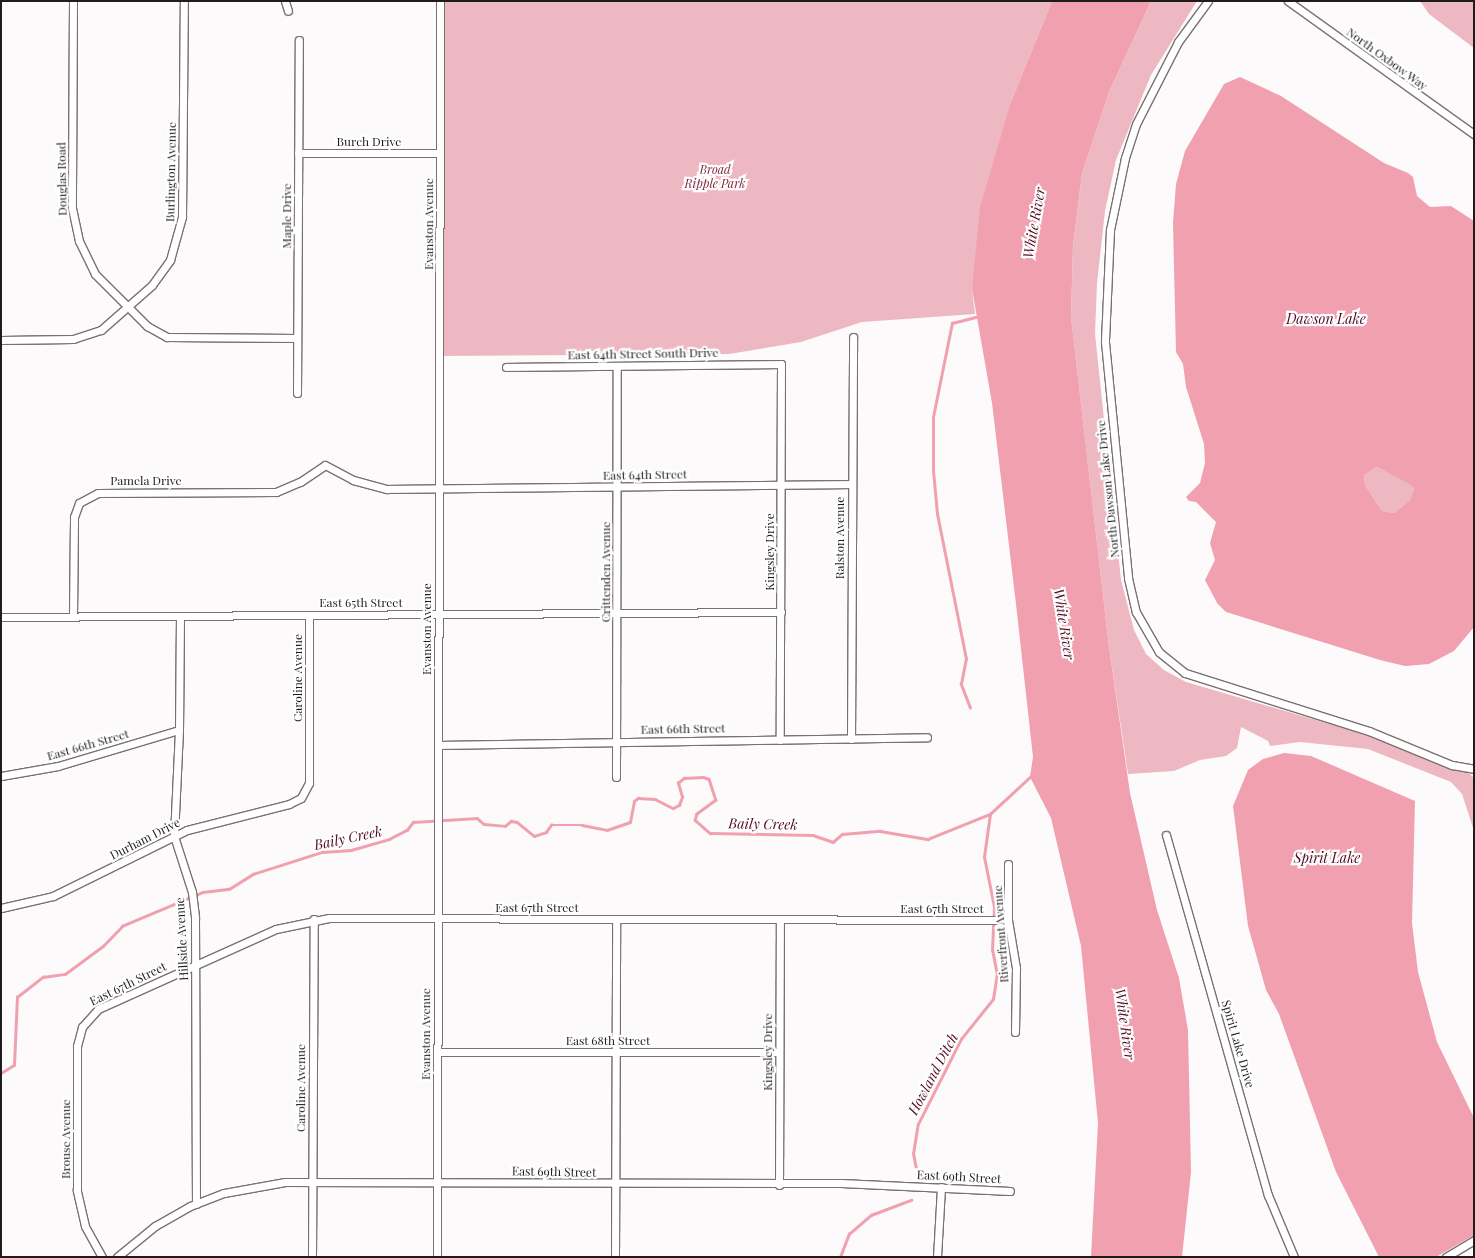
<!DOCTYPE html>
<style>
body{margin:0}
#map{position:relative;width:1475px;height:1258px;overflow:hidden;background:#fdfafb;font-family:"Playfair Display",serif}
div>[style]{position:absolute}
.green>*{inset:0;background:#edb8c1}
.water>*{inset:0;background:#f0a0af}
.stream>*{height:2.5px;margin:-1.25px;padding:0 1.25px;transform-origin:1.25px;border-radius:1.25px;background:#f0a0af}
.roads{filter:drop-shadow(1px 0 #7b7071) drop-shadow(-1px 0 #7b7071) drop-shadow(0 1px #7b7071) drop-shadow(0 -1px #7b7071)}
.minor>*{height:7px;margin:-3.5px;padding:0 3.5px;transform-origin:3.5px;border-radius:3.5px;background:#fff}
span{translate:-50% -50%;white-space:nowrap;text-align:center;line-height:1.15;-webkit-text-stroke:4.5px #fff;paint-order:stroke}
.street-label{font-size:12px;color:#201b1c}
.park-label{font-size:12px;color:#7f233e;font-style:italic}
.water-label{font-size:14px;color:#500a22;font-style:italic}
.frame{position:absolute;inset:0;border:2px solid #201b1c;pointer-events:none}
</style>
<div id="map">
<div class="green">
<div style="clip-path:polygon(440px 1px,1052px 1px,1011px 102px,972px 289px,975px 314px,862px 322px,801px 342px,729px 354px,439px 356px)"></div>
<div style="clip-path:polygon(1151px 1px,1197px 1px,1151px 75px,1116px 160px,1105px 211px,1097px 283px,1095px 334px,1121px 580px,1134px 630px,1146px 654px,1164px 670px,1186px 682px,1357px 732px,1469px 773px,1474px 778px,1474px 831px,1462px 794px,1451px 782px,1368px 749px,1300px 742px,1270px 746px,1268px 741px,1241px 727px,1237px 748px,1226px 756px,1200px 760px,1174px 771px,1128px 774px,1109px 647px,1071px 317px,1073px 245px,1082px 173px,1109px 92px)"></div>
<div style="clip-path:polygon(1420px 1px,1474px 1px,1474px 48px,1429px 14px)"></div>
<div style="clip-path:polygon(1377px 467px,1412px 485px,1414px 490px,1410px 500px,1394px 513px,1382px 511px,1365px 485px,1364px 475px)"></div>
</div>
<div class="water">
<div style="clip-path:polygon(1052px 1px,1151px 1px,1109px 92px,1082px 173px,1073px 245px,1071px 317px,1109px 647px,1130px 793px,1157px 910px,1179px 978px,1188px 1030px,1191px 1172px,1182px 1257px,1091px 1257px,1098px 1123px,1081px 946px,1051px 818px,1030px 777px,1033px 757px,1016px 604px,992px 403px,972px 289px,980px 207px,1011px 102px)"></div>
<div style="clip-path:polygon(evenodd,1240px 77px,1281px 96px,1384px 163px,1408px 173px,1413px 177px,1417px 196px,1430px 207px,1451px 206px,1474px 221px,1474px 627px,1454px 651px,1429px 664px,1405px 666px,1380px 660px,1226px 612px,1217px 603px,1205px 580px,1215px 560px,1210px 543px,1216px 522px,1196px 502px,1189px 501px,1186px 497px,1200px 483px,1205px 463px,1204px 444px,1186px 387px,1183px 364px,1176px 352px,1173px 223px,1176px 184px,1185px 151px,1224px 84px,1240px 77px,1377px 467px,1411px 485px,1414px 489px,1410px 500px,1394px 513px,1382px 511px,1365px 485px,1364px 475px,1377px 467px)"></div>
<div style="clip-path:polygon(1284px 753px,1311px 756px,1415px 801px,1412px 923px,1418px 972px,1437px 1042px,1474px 1118px,1474px 1235px,1436px 1257px,1379px 1257px,1336px 1172px,1279px 1014px,1266px 990px,1248px 926px,1233px 806px,1248px 770px,1263px 759px)"></div>
</div>
<div class="stream">
<div style="left:970px;top:708px;width:26px;rotate:-111deg"></div>
<div style="left:961px;top:684px;width:25px;rotate:-79deg"></div>
<div style="left:966px;top:659px;width:148px;rotate:-101.3deg"></div>
<div style="left:937px;top:514px;width:43px;rotate:-95.3deg"></div>
<div style="left:933px;top:471px;width:54px;rotate:-90deg"></div>
<div style="left:933px;top:417px;width:96px;rotate:-78.6deg"></div>
<div style="left:952px;top:323px;width:25px;rotate:-14deg"></div>
<div style="left:1px;top:1073px;width:15px;rotate:-32deg"></div>
<div style="left:14px;top:1065px;width:68px;rotate:-87.5deg"></div>
<div style="left:17px;top:997px;width:33px;rotate:-38deg"></div>
<div style="left:43px;top:977px;width:22px;rotate:-8deg"></div>
<div style="left:65px;top:974px;width:47px;rotate:-36.4deg"></div>
<div style="left:103px;top:946px;width:28px;rotate:-46deg"></div>
<div style="left:122px;top:926px;width:88px;rotate:-22.8deg"></div>
<div style="left:203px;top:892px;width:26px;rotate:-7deg"></div>
<div style="left:229px;top:889px;width:28px;rotate:-32deg"></div>
<div style="left:253px;top:874px;width:72px;rotate:-17.7deg"></div>
<div style="left:322px;top:852px;width:29px;rotate:-4deg"></div>
<div style="left:351px;top:850px;width:40px;rotate:-16deg"></div>
<div style="left:389px;top:839px;width:20px;rotate:-27deg"></div>
<div style="left:407px;top:830px;width:10px;rotate:-53deg"></div>
<div style="left:413px;top:822px;width:64px;rotate:-3.6deg"></div>
<div style="left:477px;top:818px;width:9px;rotate:41deg"></div>
<div style="left:484px;top:824px;width:21px;rotate:5deg"></div>
<div style="left:505px;top:826px;width:8px;rotate:-40deg"></div>
<div style="left:511px;top:821px;width:6px;rotate:9deg"></div>
<div style="left:517px;top:822px;width:22px;rotate:39deg"></div>
<div style="left:534px;top:836px;width:13px;rotate:-18deg"></div>
<div style="left:546px;top:832px;width:9px;rotate:-54deg"></div>
<div style="left:551px;top:825px;width:31px"></div>
<div style="left:582px;top:825px;width:25px;rotate:11deg"></div>
<div style="left:607px;top:830px;width:24px;rotate:-19deg"></div>
<div style="left:630px;top:822px;width:21px;rotate:-79deg"></div>
<div style="left:634px;top:801px;width:5px;rotate:-37deg"></div>
<div style="left:638px;top:798px;width:17px;rotate:3deg"></div>
<div style="left:655px;top:799px;width:20px;rotate:27deg"></div>
<div style="left:673px;top:808px;width:7px;rotate:-27deg"></div>
<div style="left:679px;top:805px;width:9px;rotate:-69deg"></div>
<div style="left:682px;top:797px;width:15px;rotate:-106deg"></div>
<div style="left:678px;top:783px;width:8px;rotate:-40deg"></div>
<div style="left:684px;top:778px;width:19px;rotate:-3deg"></div>
<div style="left:703px;top:777px;width:6px;rotate:18deg"></div>
<div style="left:709px;top:779px;width:22px;rotate:72deg"></div>
<div style="left:716px;top:800px;width:24px;rotate:144deg"></div>
<div style="left:697px;top:814px;width:6px;rotate:108deg"></div>
<div style="left:695px;top:820px;width:20px;rotate:41deg"></div>
<div style="left:710px;top:833px;width:103px;rotate:1.1deg"></div>
<div style="left:813px;top:835px;width:21px;rotate:19deg"></div>
<div style="left:833px;top:842px;width:12px;rotate:-42deg"></div>
<div style="left:842px;top:834px;width:38px;rotate:-5deg"></div>
<div style="left:880px;top:831px;width:49px;rotate:9.5deg"></div>
<div style="left:928px;top:839px;width:67px;rotate:-22deg"></div>
<div style="left:990px;top:814px;width:54px;rotate:-42.8deg"></div>
<div style="left:917px;top:1174px;width:20px;rotate:-101deg"></div>
<div style="left:913px;top:1154px;width:30px;rotate:-81deg"></div>
<div style="left:918px;top:1124px;width:95px;rotate:-63.2deg"></div>
<div style="left:961px;top:1039px;width:51px;rotate:-51.3deg"></div>
<div style="left:993px;top:999px;width:24px;rotate:-81deg"></div>
<div style="left:997px;top:975px;width:25px;rotate:-101deg"></div>
<div style="left:992px;top:950px;width:43px;rotate:-87.3deg"></div>
<div style="left:994px;top:907px;width:51px;rotate:-101.3deg"></div>
<div style="left:984px;top:857px;width:43px;rotate:-82.1deg"></div>
<div style="left:840px;top:1257px;width:25px;rotate:-69deg"></div>
<div style="left:849px;top:1234px;width:29px;rotate:-41deg"></div>
<div style="left:871px;top:1215px;width:43px;rotate:-20.6deg"></div>
</div>
<div class="roads">
<div class="minor">
<div style="left:73px;top:1px;width:207px;rotate:90.3deg"></div>
<div style="left:72px;top:208px;width:34px;rotate:78deg"></div>
<div style="left:79px;top:241px;width:37px;rotate:64deg"></div>
<div style="left:95px;top:274px;width:74px;rotate:45deg"></div>
<div style="left:147px;top:326px;width:23px;rotate:29deg"></div>
<div style="left:167px;top:337px;width:130px;rotate:0.4deg"></div>
<div style="left:285px;top:1px;width:10px;rotate:73deg"></div>
<div style="left:1208px;top:1px;width:51px;rotate:126.2deg"></div>
<div style="left:1178px;top:42px;width:92px;rotate:117.1deg"></div>
<div style="left:1136px;top:124px;width:36px;rotate:108deg"></div>
<div style="left:1125px;top:158px;width:74px;rotate:101.8deg"></div>
<div style="left:1110px;top:230px;width:112px;rotate:92.6deg"></div>
<div style="left:1105px;top:342px;width:237px;rotate:84.4deg"></div>
<div style="left:1128px;top:578px;width:35px;rotate:77deg"></div>
<div style="left:1136px;top:612px;width:46px;rotate:60.1deg"></div>
<div style="left:1159px;top:652px;width:33px;rotate:39deg"></div>
<div style="left:1185px;top:673px;width:193px;rotate:17.5deg"></div>
<div style="left:1369px;top:731px;width:90px;rotate:22.3deg"></div>
<div style="left:1452px;top:765px;width:22px;rotate:10deg"></div>
<div style="left:1288px;top:1px;width:229px;rotate:35.6deg"></div>
<div style="left:298px;top:153px;width:142px"></div>
<div style="left:1px;top:340px;width:72px;rotate:-0.8deg"></div>
<div style="left:73px;top:339px;width:29px;rotate:-18deg"></div>
<div style="left:101px;top:330px;width:68px;rotate:-41.4deg"></div>
<div style="left:152px;top:285px;width:31px;rotate:-54deg"></div>
<div style="left:170px;top:260px;width:45px;rotate:-74.4deg"></div>
<div style="left:182px;top:217px;width:216px;rotate:-89.5deg"></div>
<div style="left:506px;top:367px;width:275px;rotate:-0.6deg"></div>
<div style="left:781px;top:364px;width:376px;rotate:90.2deg"></div>
<div style="left:297px;top:393px;width:353px;rotate:-89.7deg"></div>
<div style="left:73px;top:616px;width:99px;rotate:-89.4deg"></div>
<div style="left:74px;top:517px;width:15px;rotate:-70deg"></div>
<div style="left:79px;top:503px;width:21px;rotate:-28deg"></div>
<div style="left:98px;top:493px;width:178px;rotate:-0.3deg"></div>
<div style="left:276px;top:492px;width:26px;rotate:-23deg"></div>
<div style="left:300px;top:482px;width:30px;rotate:-34deg"></div>
<div style="left:325px;top:465px;width:32px;rotate:28deg"></div>
<div style="left:353px;top:480px;width:35px;rotate:15deg"></div>
<div style="left:387px;top:489px;width:465px;rotate:-0.6deg"></div>
<div style="left:180px;top:616px;width:114px;rotate:90.5deg"></div>
<div style="left:179px;top:730px;width:106px;rotate:92.7deg"></div>
<div style="left:174px;top:836px;width:59px;rotate:72.2deg"></div>
<div style="left:192px;top:892px;width:26px;rotate:83deg"></div>
<div style="left:195px;top:918px;width:286px;rotate:89.8deg"></div>
<div style="left:1px;top:617px;width:780px;rotate:-0.37deg"></div>
<div style="left:851px;top:739px;width:402px;rotate:-89.7deg"></div>
<div style="left:440px;top:745px;width:487px;rotate:-0.9deg"></div>
<div style="left:1px;top:776px;width:58px;rotate:-10deg"></div>
<div style="left:58px;top:766px;width:126px;rotate:-16.6deg"></div>
<div style="left:616px;top:777px;width:411px;rotate:-89.9deg"></div>
<div style="left:1166px;top:835px;width:374px;rotate:74.2deg"></div>
<div style="left:1268px;top:1195px;width:67px;rotate:67.2deg"></div>
<div style="left:1008px;top:864px;width:56px;rotate:90deg"></div>
<div style="left:1008px;top:920px;width:49px;rotate:80.5deg"></div>
<div style="left:1016px;top:968px;width:64px;rotate:90.9deg"></div>
<div style="left:1px;top:908px;width:53px;rotate:-13deg"></div>
<div style="left:53px;top:896px;width:149px;rotate:-26.2deg"></div>
<div style="left:187px;top:830px;width:105px;rotate:-14.3deg"></div>
<div style="left:289px;top:804px;width:13px;rotate:-27deg"></div>
<div style="left:301px;top:798px;width:17px;rotate:-62deg"></div>
<div style="left:309px;top:783px;width:168px;rotate:-90deg"></div>
<div style="left:437px;top:1052px;width:342px"></div>
<div style="left:779px;top:1185px;width:266px;rotate:-89.8deg"></div>
<div style="left:102px;top:1257px;width:35px;rotate:-119deg"></div>
<div style="left:85px;top:1226px;width:37px;rotate:-103deg"></div>
<div style="left:77px;top:1190px;width:144px;rotate:-90deg"></div>
<div style="left:77px;top:1046px;width:20px;rotate:-75deg"></div>
<div style="left:82px;top:1027px;width:24px;rotate:-48deg"></div>
<div style="left:98px;top:1009px;width:195px;rotate:-24.2deg"></div>
<div style="left:276px;top:929px;width:54px;rotate:-11.7deg"></div>
<div style="left:329px;top:918px;width:679px;rotate:0.17deg"></div>
<div style="left:117px;top:1257px;width:49px;rotate:-39.2deg"></div>
<div style="left:155px;top:1226px;width:40px;rotate:-29.7deg"></div>
<div style="left:190px;top:1206px;width:36px;rotate:-21deg"></div>
<div style="left:224px;top:1193px;width:62px;rotate:-10.2deg"></div>
<div style="left:285px;top:1182px;width:556px;rotate:0.1deg"></div>
<div style="left:841px;top:1183px;width:169px;rotate:2.7deg"></div>
<div style="left:312px;top:1257px;width:338px;rotate:-89.7deg"></div>
<div style="left:437px;top:1257px;width:1256px;rotate:-89.86deg"></div>
<div style="left:615px;top:1257px;width:337px;rotate:-89.8deg"></div>
<div style="left:937px;top:1257px;width:70px;rotate:-86.7deg"></div>
<div style="left:1446px;top:1257px;width:33px;rotate:-31deg"></div>
</div>
</div>
<div class="street-label">
<span style="left:1387px;top:59px;rotate:36deg">North Oxbow Way</span>
<span style="left:369px;top:142px">Burch Drive</span>
<span style="left:171px;top:172px;rotate:-89deg">Burlington Avenue</span>
<span style="left:62px;top:179px;rotate:-91deg">Douglas Road</span>
<span style="left:287px;top:216px;rotate:-90deg">Maple Drive</span>
<span style="left:429px;top:224px;rotate:-90deg">Evanston Avenue</span>
<span style="left:643px;top:354px;rotate:-1deg">East 64th Street South Drive</span>
<span style="left:645px;top:475px;rotate:-1deg">East 64th Street</span>
<span style="left:146px;top:481px">Pamela Drive</span>
<span style="left:1108px;top:489px;rotate:-96deg">North Dawson Lake Drive</span>
<span style="left:840px;top:538px;rotate:-90deg">Ralston Avenue</span>
<span style="left:770px;top:552px;rotate:-90deg">Kingsley Drive</span>
<span style="left:606px;top:572px;rotate:-90deg">Crittenden Avenue</span>
<span style="left:361px;top:603px">East 65th Street</span>
<span style="left:427px;top:629px;rotate:-90deg">Evanston Avenue</span>
<span style="left:298px;top:678px;rotate:-90deg">Caroline Avenue</span>
<span style="left:683px;top:729px;rotate:-1deg">East 66th Street</span>
<span style="left:88px;top:745px;rotate:-16deg">East 66th Street</span>
<span style="left:145px;top:839px;rotate:-27deg">Durham Drive</span>
<span style="left:537px;top:908px">East 67th Street</span>
<span style="left:942px;top:909px">East 67th Street</span>
<span style="left:1001px;top:934px;rotate:-94deg">Riverfront Avenue</span>
<span style="left:182px;top:939px;rotate:-93deg">Hillside Avenue</span>
<span style="left:128px;top:984px;rotate:-26deg">East 67th Street</span>
<span style="left:426px;top:1034px;rotate:-90deg">Evanston Avenue</span>
<span style="left:608px;top:1041px">East 68th Street</span>
<span style="left:1238px;top:1044px;rotate:74deg">Spirit Lake Drive</span>
<span style="left:768px;top:1052px;rotate:-90deg">Kingsley Drive</span>
<span style="left:301px;top:1088px;rotate:-90deg">Caroline Avenue</span>
<span style="left:66px;top:1139px;rotate:-90deg">Brouse Avenue</span>
<span style="left:554px;top:1172px;rotate:1deg">East 69th Street</span>
<span style="left:959px;top:1177px;rotate:3deg">East 69th Street</span>
</div>
<div class="park-label">
<span style="left:715px;top:177px">Broad<br>Ripple Park</span>
</div>
<div class="water-label">
<span style="left:1034px;top:223px;rotate:-80deg">White River</span>
<span style="left:1326px;top:319px">Dawson Lake</span>
<span style="left:1064px;top:624px;rotate:81deg">White River</span>
<span style="left:763px;top:824px;rotate:1deg">Baily Creek</span>
<span style="left:348px;top:838px;rotate:-12deg">Baily Creek</span>
<span style="left:1327px;top:858px">Spirit Lake</span>
<span style="left:1125px;top:1024px;rotate:82deg">White River</span>
<span style="left:933px;top:1074px;rotate:-62deg">Howland Ditch</span>
</div>
<div class="frame"></div>
</div>
